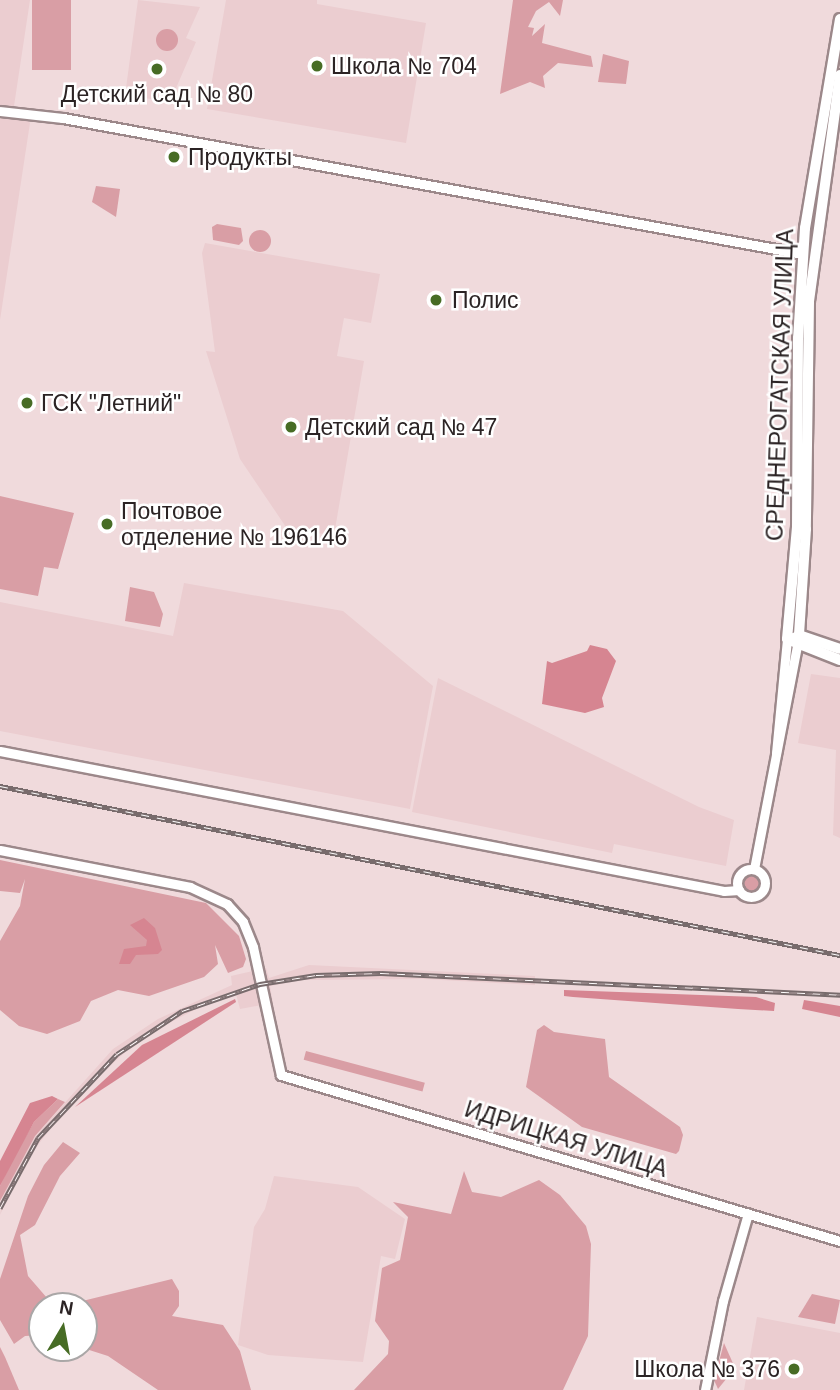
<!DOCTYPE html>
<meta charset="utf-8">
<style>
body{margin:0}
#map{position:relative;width:840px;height:1390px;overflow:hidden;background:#f0dadc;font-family:Helvetica,sans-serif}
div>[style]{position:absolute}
.built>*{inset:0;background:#ebcdd0}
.green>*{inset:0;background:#d99ea5;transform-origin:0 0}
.round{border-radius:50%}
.water>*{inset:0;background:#d68591}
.roads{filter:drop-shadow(2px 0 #9c888a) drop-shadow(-2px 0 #9c888a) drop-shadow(0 2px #9c888a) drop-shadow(0 -2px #9c888a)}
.minor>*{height:9px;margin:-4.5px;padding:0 4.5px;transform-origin:4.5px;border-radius:4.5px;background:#fff}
.minor>.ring{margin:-4.5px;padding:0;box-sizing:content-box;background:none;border:9px solid #fff;border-radius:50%}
.tertiary>*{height:10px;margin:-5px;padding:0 5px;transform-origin:5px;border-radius:5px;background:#fff}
.rail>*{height:5px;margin-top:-2.5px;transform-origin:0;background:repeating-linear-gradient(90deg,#fff 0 8px,#786b6c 0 16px);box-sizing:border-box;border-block:2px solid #786b6c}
.dots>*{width:19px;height:19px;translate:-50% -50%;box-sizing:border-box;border:4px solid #fff;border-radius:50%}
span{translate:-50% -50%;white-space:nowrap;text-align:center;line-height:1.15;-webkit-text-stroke:5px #fff;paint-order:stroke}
.poi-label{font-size:23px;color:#2b2324}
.left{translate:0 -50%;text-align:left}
.right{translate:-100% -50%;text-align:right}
.street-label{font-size:23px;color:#2b2324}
.north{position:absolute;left:28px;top:1292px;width:70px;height:70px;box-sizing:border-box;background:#fff;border:2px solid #aaa7a7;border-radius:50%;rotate:10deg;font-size:19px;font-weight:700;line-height:28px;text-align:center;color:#2b2324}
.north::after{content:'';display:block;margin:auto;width:24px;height:32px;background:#476c25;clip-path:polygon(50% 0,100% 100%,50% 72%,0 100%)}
</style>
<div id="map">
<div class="built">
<div style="clip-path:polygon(0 0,30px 0,14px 106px,30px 123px,0 320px)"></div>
<div style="clip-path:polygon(138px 0,200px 7px,186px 38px,196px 42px,170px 102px,125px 95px)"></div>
<div style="clip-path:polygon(226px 0,317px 0,317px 4px,426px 23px,406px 143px,207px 109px)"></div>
<div style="clip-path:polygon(205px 243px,380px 274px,371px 323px,344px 318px,337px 356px,364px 361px,334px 535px,288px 530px,240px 459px,206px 351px,215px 352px,202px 253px)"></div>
<div style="clip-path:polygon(184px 583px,343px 611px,433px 686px,410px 809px,0 731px,0 602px,173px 636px)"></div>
<div style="clip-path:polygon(811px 674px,840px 678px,840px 838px,833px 835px,836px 750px,798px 743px)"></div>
<div style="clip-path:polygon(438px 678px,699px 807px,734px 820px,726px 866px,614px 844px,612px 853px,412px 812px)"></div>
<div style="clip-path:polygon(309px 965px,535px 976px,535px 985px,423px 979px,302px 980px,270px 986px,273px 1003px,240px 1009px,236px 994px,202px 1006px,142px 1037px,71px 1101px,23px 1165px,0 1215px,3px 1192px,35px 1136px,113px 1049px,158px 1019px,232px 985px,231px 976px,266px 968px,269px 978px)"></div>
<div style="clip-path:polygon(274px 1176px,358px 1187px,405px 1219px,395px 1259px,381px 1256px,363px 1362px,268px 1355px,238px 1345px,254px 1227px,265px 1209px)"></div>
<div style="clip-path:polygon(757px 1317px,840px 1333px,840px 1390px,744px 1390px)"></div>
</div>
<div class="green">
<div style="left:32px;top:0;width:39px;height:70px"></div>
<div style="clip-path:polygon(513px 0,563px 0,560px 16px,549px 2px,536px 11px,528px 27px,534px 28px,532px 36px,545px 24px,542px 43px,591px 56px,593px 67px,558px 63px,543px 76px,545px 88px,530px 82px,500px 94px)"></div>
<div class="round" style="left:156px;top:29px;width:22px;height:22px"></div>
<div style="clip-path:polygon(603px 54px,629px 61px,626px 84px,598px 82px)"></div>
<div style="clip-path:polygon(96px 186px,120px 189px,116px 217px,92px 202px)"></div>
<div style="clip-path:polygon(217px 224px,241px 228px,243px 241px,239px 245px,213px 240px,212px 227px)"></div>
<div class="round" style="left:249px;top:230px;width:22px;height:22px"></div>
<div style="clip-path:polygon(0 496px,74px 513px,58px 569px,44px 567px,38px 596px,0 589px)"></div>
<div style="clip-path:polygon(130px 587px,154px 592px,163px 614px,160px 627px,125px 621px)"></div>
<div style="clip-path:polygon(0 860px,206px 903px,239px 936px,246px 959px,243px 967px,228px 973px,215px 945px,218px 964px,204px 977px,149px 996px,118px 990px,91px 1001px,80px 1021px,47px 1034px,19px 1026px,0 1010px,0 941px,20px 906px,25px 879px,20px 893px,0 891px)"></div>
<div class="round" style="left:742px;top:874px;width:18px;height:18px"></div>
<div style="clip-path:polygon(544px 1025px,554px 1032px,605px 1039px,609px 1077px,680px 1127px,683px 1135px,679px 1151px,676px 1154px,582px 1127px,526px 1087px,537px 1030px)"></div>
<div style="left:306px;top:1051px;width:123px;height:9px;rotate:15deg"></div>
<div style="clip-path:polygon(58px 1099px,65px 1102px,35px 1136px,0 1201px,0 1186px,14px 1157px,34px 1122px)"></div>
<div style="clip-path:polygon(63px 1142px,80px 1153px,60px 1176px,35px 1225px,20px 1235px,28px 1276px,54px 1306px,42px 1306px,42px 1335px,25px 1336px,14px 1344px,0 1320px,0 1279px,28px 1196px,44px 1165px)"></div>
<div style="clip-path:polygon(464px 1171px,472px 1192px,501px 1197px,539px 1180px,560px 1195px,586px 1226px,591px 1244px,588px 1336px,563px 1390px,354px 1390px,388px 1354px,389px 1341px,375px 1321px,382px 1268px,400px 1260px,408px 1217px,393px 1202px,451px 1214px)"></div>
<div style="clip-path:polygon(172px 1279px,179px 1291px,179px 1306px,172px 1316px,223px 1325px,240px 1351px,251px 1390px,158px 1390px,108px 1356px,83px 1348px,84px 1306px,62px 1306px)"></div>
<div style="clip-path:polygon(812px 1294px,840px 1300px,835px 1324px,798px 1317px)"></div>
<div style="clip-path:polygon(724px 1343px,735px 1368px,718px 1389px,714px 1380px)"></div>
<div style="clip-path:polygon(0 1347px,5px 1357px,19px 1390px,0 1390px)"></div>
</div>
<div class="water">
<div style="clip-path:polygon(590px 645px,607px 649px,616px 661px,602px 698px,604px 707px,585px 713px,542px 704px,547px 661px,552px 663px,587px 651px)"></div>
<div style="clip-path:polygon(144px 918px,155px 928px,162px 950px,158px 954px,136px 955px,130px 964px,119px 964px,124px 949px,146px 946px,147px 940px,130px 925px)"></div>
<div style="clip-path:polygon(564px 990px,756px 997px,775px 1003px,774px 1011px,738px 1009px,573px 997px,564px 996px)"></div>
<div style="clip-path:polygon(235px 999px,236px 1002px,75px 1107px,142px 1045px)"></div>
<div style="clip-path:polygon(804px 1000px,840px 1006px,840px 1017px,802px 1009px)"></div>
<div style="clip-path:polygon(52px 1096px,58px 1099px,34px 1122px,0 1186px,0 1161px,30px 1103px)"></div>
</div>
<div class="roads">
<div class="minor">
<div style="left:0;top:111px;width:63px;rotate:6.3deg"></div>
<div style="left:63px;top:118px;width:752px;rotate:10.41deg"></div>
<div style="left:0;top:751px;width:737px;rotate:10.94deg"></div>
<div style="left:724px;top:891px;width:15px;rotate:-4deg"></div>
<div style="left:0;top:850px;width:194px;rotate:11deg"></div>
<div style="left:190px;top:887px;width:41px;rotate:24.7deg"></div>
<div style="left:227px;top:904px;width:24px;rotate:48deg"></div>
<div style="left:243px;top:922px;width:27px;rotate:68deg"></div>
<div style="left:253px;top:947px;width:131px;rotate:77.7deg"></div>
<div style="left:281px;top:1075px;width:583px;rotate:16.54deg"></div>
<div style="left:754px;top:869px;width:238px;rotate:-79.1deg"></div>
<div style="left:799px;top:635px;width:13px;rotate:162deg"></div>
<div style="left:787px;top:639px;width:115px;rotate:95.5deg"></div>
<div class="ring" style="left:737px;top:869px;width:19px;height:19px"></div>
<div style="left:705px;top:1390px;width:91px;rotate:-78.6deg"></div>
<div style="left:723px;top:1301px;width:91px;rotate:-74.1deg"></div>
</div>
<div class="tertiary">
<div style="left:840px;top:19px;width:212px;rotate:99.5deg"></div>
<div style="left:805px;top:228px;width:110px;rotate:93.6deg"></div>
<div style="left:798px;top:338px;width:189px;rotate:90.3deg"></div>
<div style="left:797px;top:527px;width:112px;rotate:95.1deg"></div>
<div style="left:787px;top:639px;width:57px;rotate:21.6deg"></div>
<div style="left:840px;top:75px;width:229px;rotate:97.8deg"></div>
<div style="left:809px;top:302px;width:227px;rotate:90.8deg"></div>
<div style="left:806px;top:529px;width:106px;rotate:93.8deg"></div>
<div style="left:799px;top:635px;width:43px;rotate:18.9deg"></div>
</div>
</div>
<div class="rail">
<div style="left:0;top:786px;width:857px;rotate:11.38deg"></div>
<div style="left:0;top:1208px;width:80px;rotate:-61.5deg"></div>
<div style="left:38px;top:1138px;width:115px;rotate:-46.8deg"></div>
<div style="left:117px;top:1054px;width:78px;rotate:-33.5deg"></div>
<div style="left:182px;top:1011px;width:83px;rotate:-19.1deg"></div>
<div style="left:260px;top:984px;width:57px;rotate:-9.1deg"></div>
<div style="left:316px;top:975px;width:65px;rotate:-1.8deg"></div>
<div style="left:381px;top:973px;width:460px;rotate:2.7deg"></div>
</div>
<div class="dots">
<div style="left:317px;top:66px;background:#476c25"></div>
<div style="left:157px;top:69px;background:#476c25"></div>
<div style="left:174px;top:157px;background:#476c25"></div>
<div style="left:436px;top:300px;background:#476c25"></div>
<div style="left:27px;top:403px;background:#476c25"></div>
<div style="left:291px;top:427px;background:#476c25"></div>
<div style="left:107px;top:524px;background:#476c25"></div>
<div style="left:794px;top:1369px;background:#476c25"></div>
</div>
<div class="poi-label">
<span class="left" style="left:331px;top:66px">Школа № 704</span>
<span style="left:157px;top:94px">Детский сад № 80</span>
<span class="left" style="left:188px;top:157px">Продукты</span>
<span class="left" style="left:452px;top:300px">Полис</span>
<span class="left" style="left:41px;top:403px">ГСК "Летний"</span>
<span class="left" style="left:305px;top:427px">Детский сад № 47</span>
<span class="left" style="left:121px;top:524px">Почтовое<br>отделение № 196146</span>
<span class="right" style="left:780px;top:1369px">Школа № 376</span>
</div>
<div class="street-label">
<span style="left:780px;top:385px;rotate:-88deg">СРЕДНЕРОГАТСКАЯ УЛИЦА</span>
<span style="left:566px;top:1139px;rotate:17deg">ИДРИЦКАЯ УЛИЦА</span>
</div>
<div class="north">N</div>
</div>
